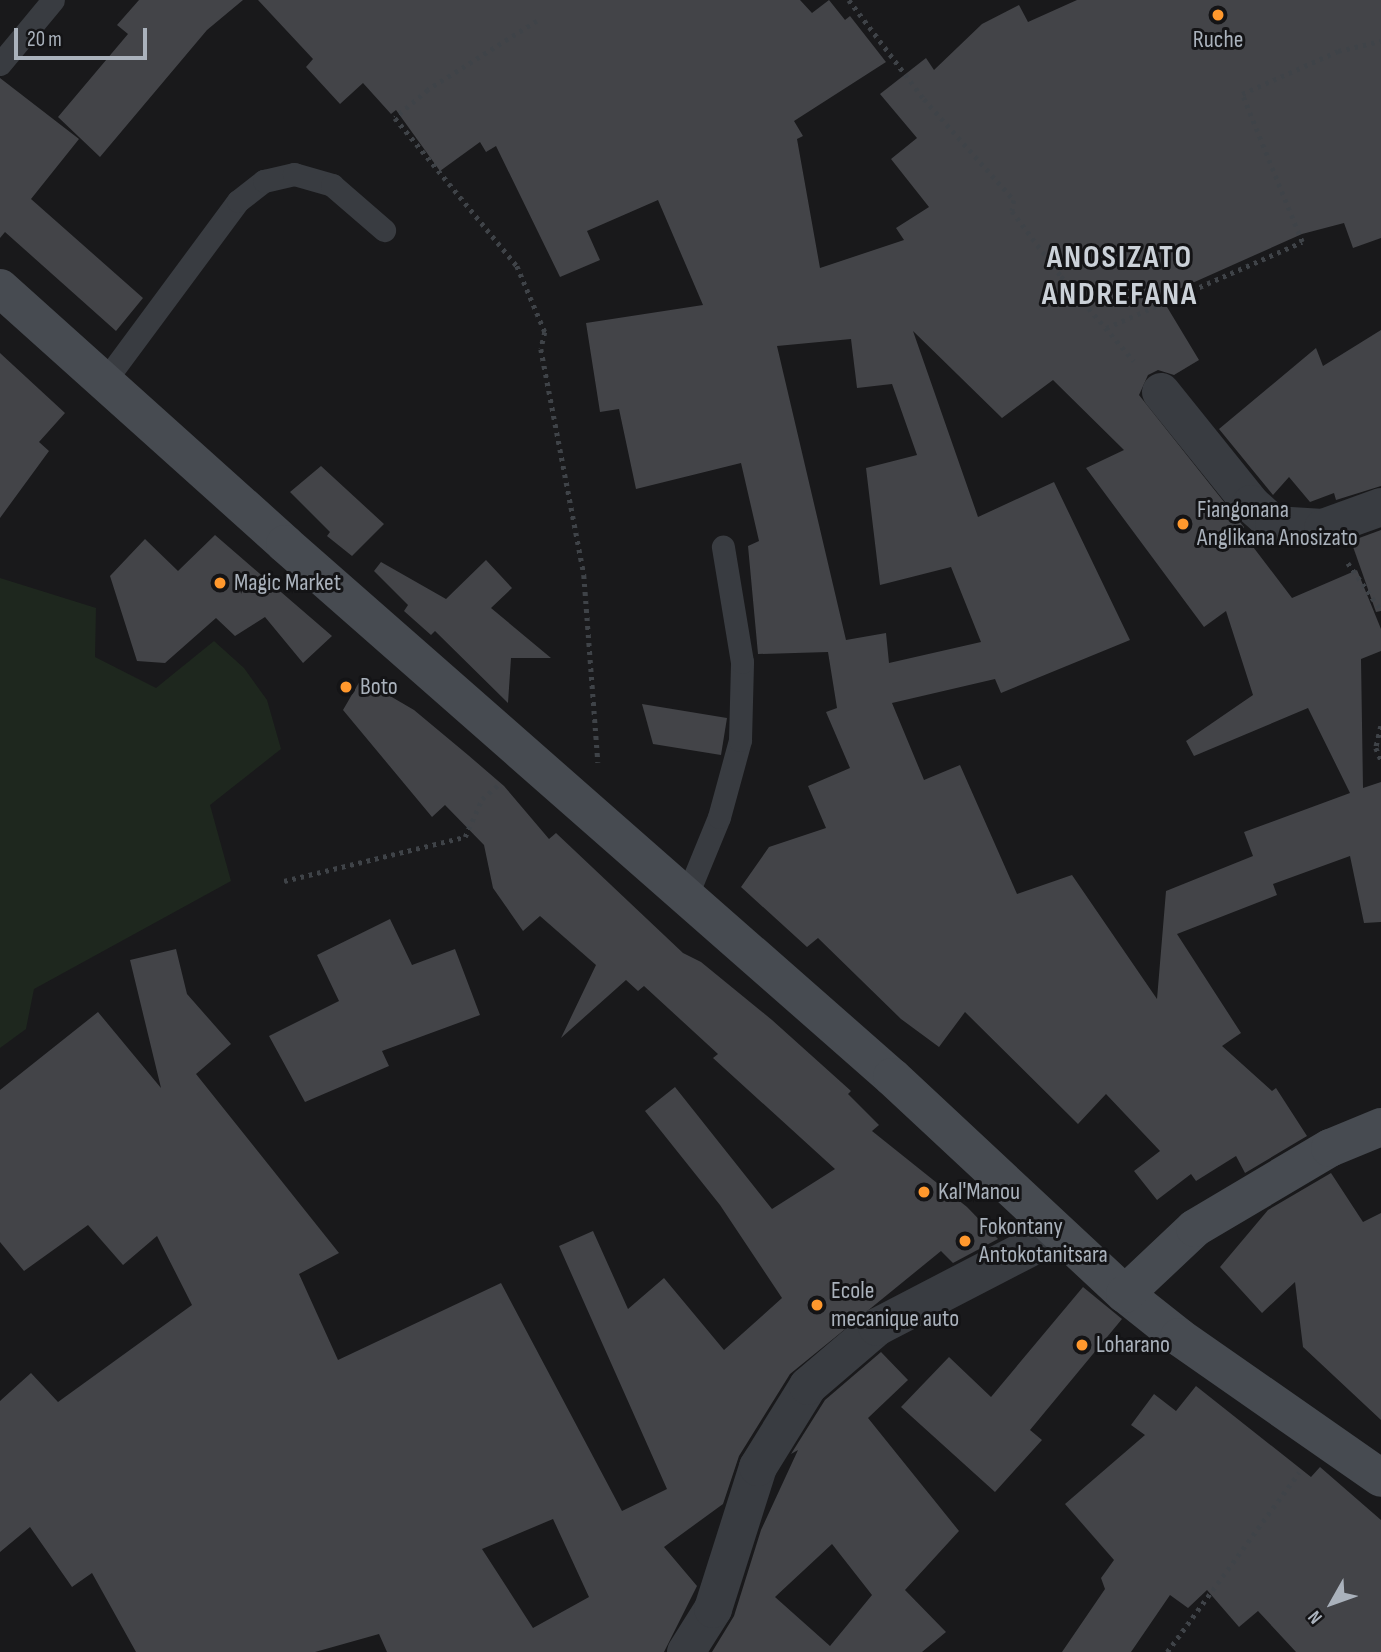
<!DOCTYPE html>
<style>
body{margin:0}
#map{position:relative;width:1381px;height:1652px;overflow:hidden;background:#19191b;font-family:"Sofia Sans Condensed",sans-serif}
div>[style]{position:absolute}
.green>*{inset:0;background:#1e271e}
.building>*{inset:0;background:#434448}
.path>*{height:4.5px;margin-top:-2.25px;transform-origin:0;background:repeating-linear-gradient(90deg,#3f4348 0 3.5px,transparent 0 8.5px)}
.lane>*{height:23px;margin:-11.5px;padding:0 11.5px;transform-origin:11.5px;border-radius:11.5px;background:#393c41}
.street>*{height:38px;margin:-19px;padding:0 19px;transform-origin:19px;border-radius:19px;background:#393c41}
.secondary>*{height:38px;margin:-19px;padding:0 19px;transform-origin:19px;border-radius:19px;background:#474b51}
.dots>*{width:19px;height:19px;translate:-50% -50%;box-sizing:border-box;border:4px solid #141416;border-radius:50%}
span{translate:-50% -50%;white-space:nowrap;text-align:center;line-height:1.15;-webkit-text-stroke:6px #141416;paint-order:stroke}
.poi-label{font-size:24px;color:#aab2bc}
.left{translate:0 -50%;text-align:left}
.district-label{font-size:32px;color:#cbd1d8;font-weight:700;letter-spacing:2px}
.north{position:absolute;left:1297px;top:1568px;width:70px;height:70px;-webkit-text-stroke:5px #141416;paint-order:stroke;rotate:230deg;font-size:19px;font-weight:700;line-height:28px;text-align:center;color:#aab2bc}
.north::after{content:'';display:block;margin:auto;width:24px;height:32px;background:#aab2bc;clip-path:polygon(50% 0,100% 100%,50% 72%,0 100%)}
.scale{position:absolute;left:14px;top:28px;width:133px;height:32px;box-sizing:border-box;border:4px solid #aab2bc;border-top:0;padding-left:9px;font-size:21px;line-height:24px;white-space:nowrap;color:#aab2bc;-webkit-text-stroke:5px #141416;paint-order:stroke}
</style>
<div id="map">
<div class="green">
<div style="clip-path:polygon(0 578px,96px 608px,95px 657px,156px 688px,214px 641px,244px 668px,267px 700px,281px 749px,210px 805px,231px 881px,34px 989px,26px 1029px,0 1048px)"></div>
</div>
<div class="building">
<div style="clip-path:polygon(139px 0,243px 0,207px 30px,100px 157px,58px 117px,128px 34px,117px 25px)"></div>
<div style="clip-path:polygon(evenodd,258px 0,800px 0,812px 13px,829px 0,845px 20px,850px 16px,886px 62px,794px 121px,803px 136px,797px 139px,820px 268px,904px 240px,896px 228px,929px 207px,891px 159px,917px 138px,880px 94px,926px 58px,934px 70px,982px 24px,1019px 5px,1028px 22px,1077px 0,1381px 0,1381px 238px,1353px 248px,1344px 223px,1302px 234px,1161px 297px,1199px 360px,1174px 375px,1158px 370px,1148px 375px,1139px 395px,1244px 527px,1241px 531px,1292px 598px,1357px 570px,1381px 629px,1381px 651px,1361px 659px,1363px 788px,1381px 782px,1381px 922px,1364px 923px,1350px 856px,1273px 884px,1277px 895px,1177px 934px,1241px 1033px,1222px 1046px,1272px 1091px,1276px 1088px,1307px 1136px,1245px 1173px,1236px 1156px,1196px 1181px,1191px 1174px,1157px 1200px,1134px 1171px,1160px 1151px,1106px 1094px,1078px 1124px,965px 1012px,939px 1047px,901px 1019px,818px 938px,807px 947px,741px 887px,769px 847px,826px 828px,808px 786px,850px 768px,826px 712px,837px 708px,828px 652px,758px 654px,748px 546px,759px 541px,741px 463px,636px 489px,619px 409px,600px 412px,586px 323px,703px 305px,658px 200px,587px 231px,600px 260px,560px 277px,496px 146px,486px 152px,480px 142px,440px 171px,396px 110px,391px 114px,363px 83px,340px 104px,306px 67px,313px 59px,258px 0,913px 331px,1002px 418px,1053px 380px,1124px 450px,1086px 468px,1204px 627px,1226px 611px,1253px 695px,1186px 741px,1194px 756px,1308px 708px,1350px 793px,1244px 832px,1253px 856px,1166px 891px,1157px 999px,1072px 875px,1017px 894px,960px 765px,924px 780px,892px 703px,995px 679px,1001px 693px,1130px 640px,1054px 482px,978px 517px,913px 331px,258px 0,851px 339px,857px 388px,892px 384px,917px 455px,866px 468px,880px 585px,951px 567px,981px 642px,889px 663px,886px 633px,846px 640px,777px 346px,851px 339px)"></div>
<div style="clip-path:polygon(0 78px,79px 139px,31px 199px,143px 298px,116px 331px,5px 232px,0 238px)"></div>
<div style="clip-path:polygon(1381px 330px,1381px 486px,1336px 500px,1334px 493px,1310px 502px,1289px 477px,1273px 495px,1219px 429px,1316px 348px,1323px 366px)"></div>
<div style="clip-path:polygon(0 353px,65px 413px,39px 442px,49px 451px,0 518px)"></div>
<div style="clip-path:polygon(321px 466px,384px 524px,352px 556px,327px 536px,330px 532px,290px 492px)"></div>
<div style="clip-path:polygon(1381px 530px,1381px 611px,1376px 612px,1351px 541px)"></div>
<div style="clip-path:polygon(215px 535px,332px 636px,303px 663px,265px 617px,235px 636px,216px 618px,165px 663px,137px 661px,110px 576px,145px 539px,178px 571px)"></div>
<div style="clip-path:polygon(486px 560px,512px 588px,491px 608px,551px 658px,511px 658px,508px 703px,435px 631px,431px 635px,404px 611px,408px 605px,374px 571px,381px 562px,446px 599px)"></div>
<div style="clip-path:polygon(evenodd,361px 679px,414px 710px,468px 755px,504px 786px,549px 839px,556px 833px,683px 953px,701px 962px,772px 1020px,851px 1091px,848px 1094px,879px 1125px,872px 1131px,967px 1207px,998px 1239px,953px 1263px,941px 1251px,790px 1374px,739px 1456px,723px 1504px,664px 1547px,697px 1586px,664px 1652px,387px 1652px,379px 1634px,315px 1652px,136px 1652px,92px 1573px,72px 1587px,30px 1527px,0 1552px,0 1401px,31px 1373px,58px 1402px,192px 1305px,157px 1236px,123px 1265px,88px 1225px,24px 1271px,0 1242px,0 1090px,98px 1012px,161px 1088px,130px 960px,176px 949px,187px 994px,231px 1044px,196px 1074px,339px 1253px,299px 1274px,338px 1360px,501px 1283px,622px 1511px,667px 1489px,559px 1246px,593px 1231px,628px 1309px,664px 1278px,724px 1350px,782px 1298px,720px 1205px,645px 1111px,675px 1087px,772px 1209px,835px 1169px,713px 1058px,718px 1054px,644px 986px,638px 991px,626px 980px,561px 1038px,596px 965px,540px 916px,523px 931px,493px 888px,484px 845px,445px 805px,432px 817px,343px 710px,361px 679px,553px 1519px,589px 1597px,533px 1628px,482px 1549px,553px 1519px)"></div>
<div style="clip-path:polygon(642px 704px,727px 718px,721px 755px,653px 744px)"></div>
<div style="clip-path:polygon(390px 919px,412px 965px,455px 949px,480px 1015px,382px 1051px,389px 1066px,305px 1102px,269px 1036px,339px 1001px,317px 955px)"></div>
<div style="clip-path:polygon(1331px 1173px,1363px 1222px,1381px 1213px,1381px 1420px,1303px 1347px,1295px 1282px,1262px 1313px,1220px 1267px,1268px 1210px)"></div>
<div style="clip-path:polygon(1083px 1287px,1122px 1319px,1030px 1430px,1042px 1440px,995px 1492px,901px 1407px,949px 1357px,991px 1397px)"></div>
<div style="clip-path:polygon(evenodd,881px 1352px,908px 1380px,868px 1418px,959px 1531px,905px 1590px,946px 1632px,922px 1652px,712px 1652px,734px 1616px,761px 1530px,798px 1450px,791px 1454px,825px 1400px,881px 1352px,832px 1544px,872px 1595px,830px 1646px,775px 1597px,832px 1544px)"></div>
<div style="clip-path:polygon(1196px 1386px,1311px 1477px,1320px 1467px,1381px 1520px,1381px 1652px,1296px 1652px,1258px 1611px,1239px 1627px,1207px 1590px,1188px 1608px,1170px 1595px,1131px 1652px,1062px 1652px,1105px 1589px,1101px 1578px,1114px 1560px,1065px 1504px,1145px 1435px,1131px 1425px,1154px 1394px,1176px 1411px)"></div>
</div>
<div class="path">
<div style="left:849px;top:0;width:124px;rotate:52.9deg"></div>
<div style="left:924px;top:99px;width:135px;rotate:48.3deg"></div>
<div style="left:1014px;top:200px;width:11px;rotate:100deg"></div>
<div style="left:1012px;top:211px;width:81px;rotate:53deg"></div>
<div style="left:1061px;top:276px;width:112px;rotate:49.3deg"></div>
<div style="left:537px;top:21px;width:129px;rotate:147.7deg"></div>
<div style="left:428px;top:90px;width:43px;rotate:139.7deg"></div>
<div style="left:395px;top:118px;width:192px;rotate:50.5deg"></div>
<div style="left:517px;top:266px;width:72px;rotate:67deg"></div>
<div style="left:545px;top:332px;width:17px;rotate:103deg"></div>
<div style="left:541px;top:349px;width:230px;rotate:79.2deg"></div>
<div style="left:584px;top:575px;width:188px;rotate:85.7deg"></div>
<div style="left:1106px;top:328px;width:214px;rotate:-23.7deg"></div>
<div style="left:1302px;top:242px;width:160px;rotate:-112.1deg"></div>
<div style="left:1242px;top:94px;width:105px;rotate:-24.1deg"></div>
<div style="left:1338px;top:51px;width:44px;rotate:-13.1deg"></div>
<div style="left:1348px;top:563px;width:57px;rotate:54.9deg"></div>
<div style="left:1381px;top:726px;width:23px;rotate:103deg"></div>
<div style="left:1376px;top:748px;width:13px;rotate:67deg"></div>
<div style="left:284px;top:881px;width:186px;rotate:-13.7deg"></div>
<div style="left:465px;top:837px;width:42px;rotate:-65.9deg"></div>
<div style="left:482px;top:799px;width:21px;rotate:-41deg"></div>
<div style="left:1167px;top:1652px;width:223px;rotate:-53.7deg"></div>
</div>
<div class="lane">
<div style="left:0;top:64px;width:83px;rotate:-50.4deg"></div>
<div style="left:104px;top:382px;width:225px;rotate:-53.5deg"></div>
<div style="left:238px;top:201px;width:33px;rotate:-38deg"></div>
<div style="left:264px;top:181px;width:31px;rotate:-13deg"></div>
<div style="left:294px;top:174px;width:40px;rotate:16deg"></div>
<div style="left:332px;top:185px;width:69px;rotate:40.9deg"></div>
<div style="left:687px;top:895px;width:84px;rotate:-67.7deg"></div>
<div style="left:719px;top:817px;width:80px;rotate:-74.7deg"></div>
<div style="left:740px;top:740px;width:78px;rotate:-88.5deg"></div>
<div style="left:742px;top:662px;width:117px;rotate:-99.4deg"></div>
</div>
<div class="street">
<div style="left:1161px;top:392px;width:144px;rotate:51.2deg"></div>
<div style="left:1251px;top:504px;width:31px;rotate:42deg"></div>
<div style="left:1274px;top:525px;width:49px;rotate:3.5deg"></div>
<div style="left:1323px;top:528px;width:62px;rotate:-19.9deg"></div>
<div style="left:686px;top:1652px;width:51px;rotate:-57.9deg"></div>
<div style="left:713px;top:1609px;width:149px;rotate:-72.4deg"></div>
<div style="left:758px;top:1467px;width:95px;rotate:-58.3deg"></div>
<div style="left:808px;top:1386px;width:91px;rotate:-40.5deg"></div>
<div style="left:877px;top:1327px;width:204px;rotate:-27.4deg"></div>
</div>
<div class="secondary">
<div style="left:0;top:288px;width:383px;rotate:41.9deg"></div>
<div style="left:285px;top:544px;width:808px;rotate:41.29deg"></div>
<div style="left:892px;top:1077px;width:318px;rotate:43deg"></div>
<div style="left:1125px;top:1294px;width:69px;rotate:38.5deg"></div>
<div style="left:1179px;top:1337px;width:246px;rotate:34.9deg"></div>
<div style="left:1125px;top:1294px;width:96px;rotate:-43.3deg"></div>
<div style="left:1195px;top:1228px;width:157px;rotate:-30.7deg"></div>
<div style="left:1330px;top:1148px;width:55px;rotate:-22.4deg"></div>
</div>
<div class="dots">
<div style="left:1218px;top:15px;background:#ff982d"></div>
<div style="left:1183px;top:524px;background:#ff982d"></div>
<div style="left:220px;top:583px;background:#ff982d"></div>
<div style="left:346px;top:687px;background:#ff982d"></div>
<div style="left:924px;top:1192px;background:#ff982d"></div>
<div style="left:965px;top:1241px;background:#ff982d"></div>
<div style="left:817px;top:1305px;background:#ff982d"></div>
<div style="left:1082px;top:1345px;background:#ff982d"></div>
</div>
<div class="poi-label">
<span style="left:1218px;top:40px">Ruche</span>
<span class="left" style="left:1197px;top:524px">Fiangonana<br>Anglikana Anosizato</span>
<span class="left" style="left:234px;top:583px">Magic Market</span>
<span class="left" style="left:360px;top:687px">Boto</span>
<span class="left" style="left:938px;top:1192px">Kal'Manou</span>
<span class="left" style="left:979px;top:1241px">Fokontany<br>Antokotanitsara</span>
<span class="left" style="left:831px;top:1305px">Ecole<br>mecanique auto</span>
<span class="left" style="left:1096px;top:1345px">Loharano</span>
</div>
<div class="district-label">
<span style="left:1120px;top:277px">ANOSIZATO<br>ANDREFANA</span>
</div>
<div class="north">N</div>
<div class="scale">20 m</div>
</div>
